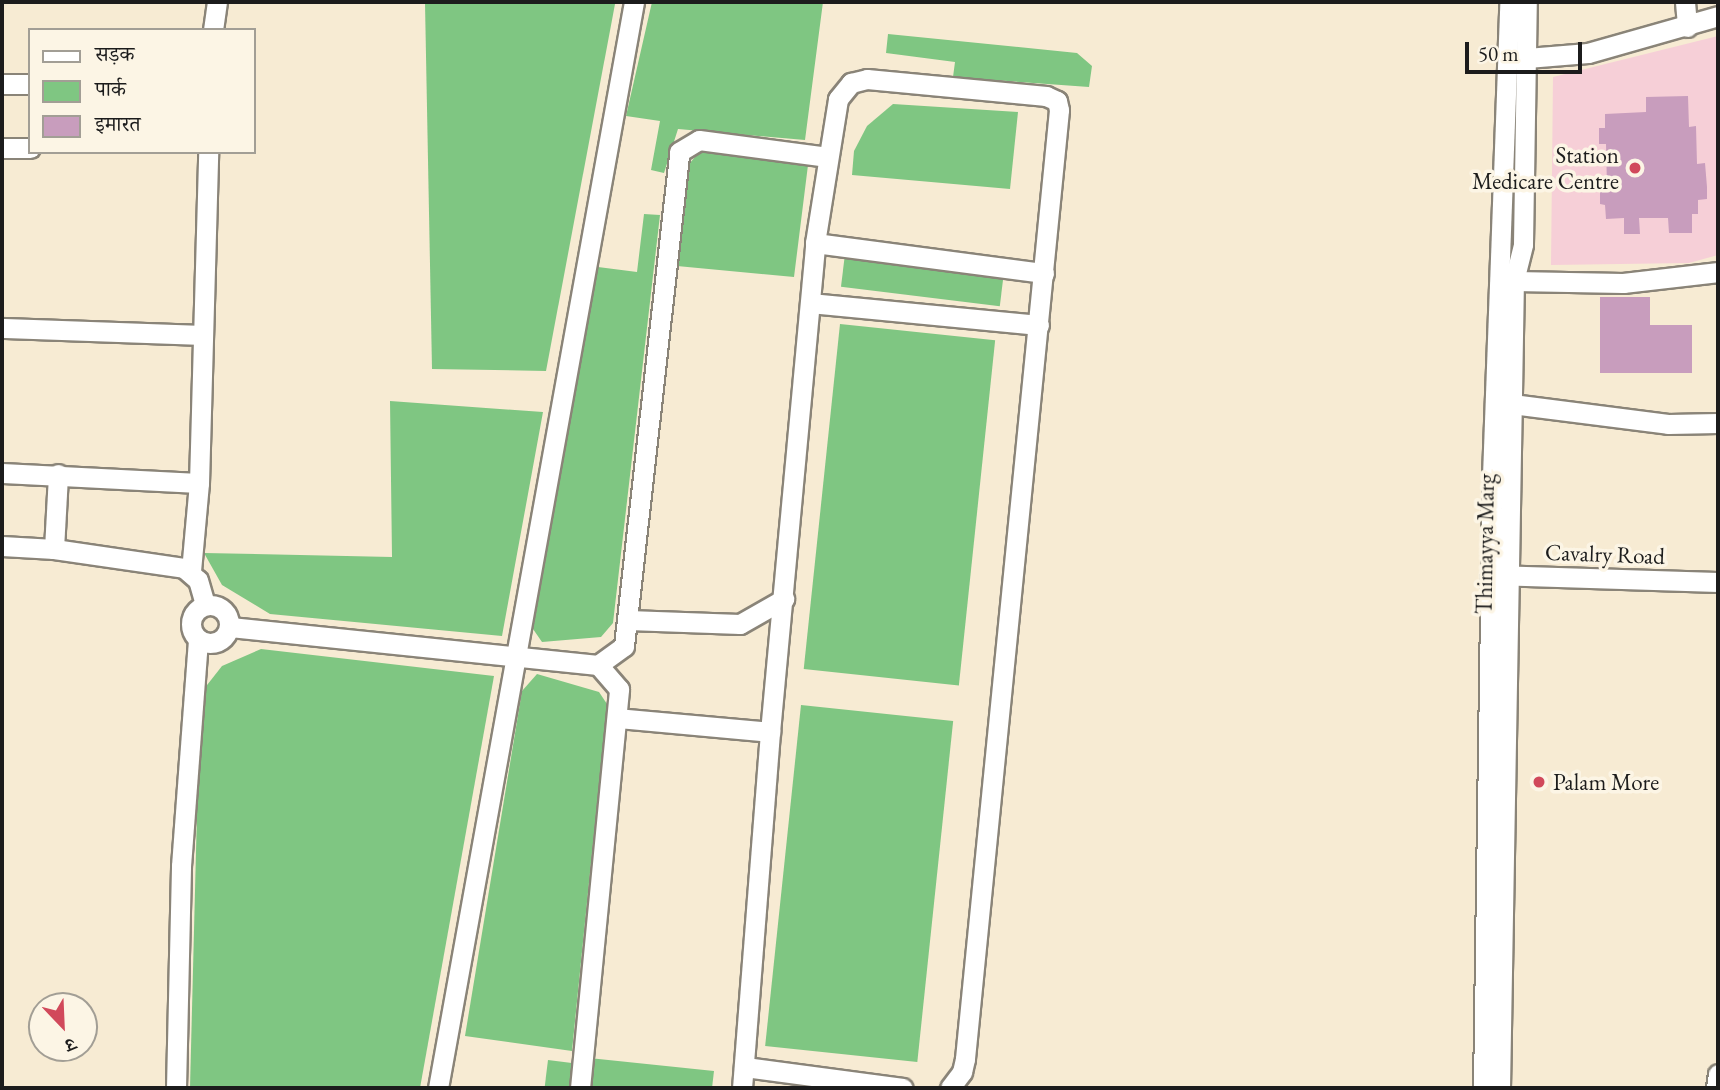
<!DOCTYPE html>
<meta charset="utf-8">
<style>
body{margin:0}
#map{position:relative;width:1720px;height:1090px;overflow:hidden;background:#f7ebd3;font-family:"EB Garamond","Noto Serif Devanagari",serif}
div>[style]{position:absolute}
.built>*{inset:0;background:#f6cfd7}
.green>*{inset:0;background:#7fc682;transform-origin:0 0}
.building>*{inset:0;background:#c89dbd}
.roads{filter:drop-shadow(2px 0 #8a8478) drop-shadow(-2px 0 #8a8478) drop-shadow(0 2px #8a8478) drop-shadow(0 -2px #8a8478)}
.minor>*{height:19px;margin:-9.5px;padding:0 9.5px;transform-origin:9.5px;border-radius:9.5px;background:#fff}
.minor>.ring{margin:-9.5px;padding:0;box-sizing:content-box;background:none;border:19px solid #fff;border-radius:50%}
.dots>*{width:19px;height:19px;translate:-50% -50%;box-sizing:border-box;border:4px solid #fcf5e5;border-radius:50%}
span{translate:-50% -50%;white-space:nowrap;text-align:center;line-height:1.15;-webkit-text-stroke:7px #fcf5e5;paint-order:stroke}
.poi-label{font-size:23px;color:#1c1c1c}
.right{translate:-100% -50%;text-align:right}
.left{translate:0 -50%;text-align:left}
.street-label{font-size:23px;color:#1c1c1c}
.frame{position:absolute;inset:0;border:4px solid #1c1c1c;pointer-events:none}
.legend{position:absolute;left:28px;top:28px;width:228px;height:126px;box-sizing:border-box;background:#fcf5e5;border:2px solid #a29e95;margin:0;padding:9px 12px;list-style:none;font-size:21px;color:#1c1c1c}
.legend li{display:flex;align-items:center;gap:14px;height:35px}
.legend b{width:35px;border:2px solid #a29e95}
.north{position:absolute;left:28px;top:992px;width:70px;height:70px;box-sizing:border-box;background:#fcf5e5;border:2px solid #a29e95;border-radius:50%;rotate:157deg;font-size:19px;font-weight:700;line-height:28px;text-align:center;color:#1c1c1c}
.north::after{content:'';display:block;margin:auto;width:24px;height:32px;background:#d1495b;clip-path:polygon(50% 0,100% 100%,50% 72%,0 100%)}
.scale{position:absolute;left:1465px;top:42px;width:117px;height:32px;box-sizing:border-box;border:4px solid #1c1c1c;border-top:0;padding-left:9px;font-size:21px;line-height:24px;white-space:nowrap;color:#1c1c1c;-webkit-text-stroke:5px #fcf5e5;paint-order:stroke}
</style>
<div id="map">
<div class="built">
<div style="clip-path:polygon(1718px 36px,1718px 255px,1689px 263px,1551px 265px,1553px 77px)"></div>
</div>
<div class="green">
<div style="clip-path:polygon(652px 2px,823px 2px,805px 140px,678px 129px,664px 173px,651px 170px,660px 121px,626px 116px)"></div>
<div style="clip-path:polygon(425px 3px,615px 4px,546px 371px,432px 369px)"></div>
<div style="clip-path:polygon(888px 34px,1077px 53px,1092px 66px,1089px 87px,953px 77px,955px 62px,886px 53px)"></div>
<div style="clip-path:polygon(893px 104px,1018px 112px,1010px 189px,852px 175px,854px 151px,867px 126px)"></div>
<div style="clip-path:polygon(701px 150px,808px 165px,794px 277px,677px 266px,689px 164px)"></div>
<div style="clip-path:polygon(644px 214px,660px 215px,613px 623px,601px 637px,542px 642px,533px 629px,598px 267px,637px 272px)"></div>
<div style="left:845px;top:254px;width:160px;height:33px;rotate:7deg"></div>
<div style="left:840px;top:324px;width:156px;height:347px;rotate:6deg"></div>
<div style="clip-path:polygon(390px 401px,543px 412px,502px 636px,270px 614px,222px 585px,204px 553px,392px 557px)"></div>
<div style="clip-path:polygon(261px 649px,494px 676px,420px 1088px,190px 1088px,200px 694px,222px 666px)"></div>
<div style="clip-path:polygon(537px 674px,599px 692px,607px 704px,572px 1051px,465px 1036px,522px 691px)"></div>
<div style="left:801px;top:705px;width:153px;height:343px;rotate:6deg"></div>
<div style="clip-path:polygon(589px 1058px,714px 1071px,712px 1088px,586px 1088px)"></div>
<div style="left:548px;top:1060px;width:26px;height:28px;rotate:7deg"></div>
</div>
<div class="building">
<div style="clip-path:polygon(1688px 96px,1689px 127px,1696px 126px,1697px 164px,1705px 163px,1707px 187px,1707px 199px,1698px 200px,1698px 214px,1692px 214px,1692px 233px,1669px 233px,1668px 218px,1639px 218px,1640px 234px,1624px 234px,1624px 218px,1606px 219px,1605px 205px,1600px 204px,1600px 188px,1607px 188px,1606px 144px,1599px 144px,1599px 128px,1605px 128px,1605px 114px,1646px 112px,1646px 97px)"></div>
<div style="clip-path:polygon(1600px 297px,1650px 297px,1650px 325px,1692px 325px,1692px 373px,1600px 373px)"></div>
</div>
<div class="roads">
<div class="minor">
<div style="left:1685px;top:2px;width:25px;rotate:85deg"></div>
<div style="left:213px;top:30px;width:28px;rotate:-82deg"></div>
<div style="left:1527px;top:58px;width:61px;rotate:-4.7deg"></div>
<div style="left:1588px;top:53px;width:135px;rotate:-15.9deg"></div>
<div style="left:2px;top:84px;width:28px"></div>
<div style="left:2px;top:148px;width:28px"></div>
<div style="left:815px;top:243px;width:231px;rotate:7.5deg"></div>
<div style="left:1514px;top:281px;width:109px;rotate:1.1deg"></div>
<div style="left:1623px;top:283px;width:96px;rotate:-6.6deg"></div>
<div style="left:810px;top:303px;width:230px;rotate:5.5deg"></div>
<div style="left:2px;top:328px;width:199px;rotate:2deg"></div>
<div style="left:1512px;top:404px;width:157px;rotate:7.3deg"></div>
<div style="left:1668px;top:424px;width:50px;rotate:-1.1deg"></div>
<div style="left:2px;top:473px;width:197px;rotate:2.9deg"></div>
<div style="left:2px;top:546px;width:52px;rotate:3.3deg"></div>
<div style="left:54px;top:549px;width:131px;rotate:8.3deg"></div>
<div style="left:184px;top:568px;width:18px;rotate:41deg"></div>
<div style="left:198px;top:580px;width:26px;rotate:74deg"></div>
<div style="left:54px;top:549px;width:75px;rotate:-86.9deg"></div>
<div style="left:191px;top:571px;width:88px;rotate:-84.8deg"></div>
<div style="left:199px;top:483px;width:331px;rotate:-88.4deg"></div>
<div style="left:1495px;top:575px;width:223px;rotate:1.8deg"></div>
<div class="ring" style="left:191px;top:605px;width:19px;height:19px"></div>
<div style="left:628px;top:620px;width:112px;rotate:2deg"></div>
<div style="left:740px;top:624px;width:51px;rotate:-29.6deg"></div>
<div style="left:230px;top:627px;width:370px;rotate:5.9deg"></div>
<div style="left:617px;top:718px;width:154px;rotate:5.2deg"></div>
<div style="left:745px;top:1067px;width:159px;rotate:7.6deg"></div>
<div style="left:176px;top:1088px;width:222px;rotate:-88.7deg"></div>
<div style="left:181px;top:866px;width:228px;rotate:-85.7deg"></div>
<div style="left:438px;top:1088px;width:1104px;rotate:-79.77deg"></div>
<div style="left:580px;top:1088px;width:401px;rotate:-84.4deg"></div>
<div style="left:619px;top:689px;width:32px;rotate:-131deg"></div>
<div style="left:598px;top:665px;width:32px;rotate:-36deg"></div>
<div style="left:624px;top:646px;width:497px;rotate:-83.6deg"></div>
<div style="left:679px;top:152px;width:23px;rotate:-31deg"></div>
<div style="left:699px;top:140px;width:130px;rotate:7.5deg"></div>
<div style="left:742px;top:1088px;width:357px;rotate:-85.5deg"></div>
<div style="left:770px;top:732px;width:491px;rotate:-84.7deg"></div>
<div style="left:815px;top:243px;width:146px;rotate:-80.9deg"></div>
<div style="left:838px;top:99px;width:21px;rotate:-51deg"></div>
<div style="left:851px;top:83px;width:16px;rotate:-14deg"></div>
<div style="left:867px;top:79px;width:180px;rotate:5.4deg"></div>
<div style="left:1046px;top:96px;width:12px;rotate:24deg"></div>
<div style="left:1057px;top:101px;width:9px;rotate:77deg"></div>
<div style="left:1059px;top:110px;width:954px;rotate:95.66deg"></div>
<div style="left:965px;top:1059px;width:13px;rotate:103deg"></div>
<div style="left:962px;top:1072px;width:20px;rotate:127deg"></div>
<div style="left:1483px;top:1088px;width:612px;rotate:-89.16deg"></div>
<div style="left:1492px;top:476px;width:474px;rotate:-87.9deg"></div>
<div style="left:1500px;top:1088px;width:807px;rotate:-89.01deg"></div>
<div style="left:1514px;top:281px;width:38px;rotate:-76deg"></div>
<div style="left:1523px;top:244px;width:242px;rotate:-89.1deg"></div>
<div style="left:1716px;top:1088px;width:14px;rotate:-82deg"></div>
</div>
</div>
<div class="dots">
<div style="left:1635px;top:168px;background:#d1495b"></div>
<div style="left:1539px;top:782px;background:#d1495b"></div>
</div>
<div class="poi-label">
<span class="right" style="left:1619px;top:168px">Station<br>Medicare Centre</span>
<span class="left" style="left:1553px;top:782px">Palam More</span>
</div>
<div class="street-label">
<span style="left:1485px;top:544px;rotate:-89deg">Thimayya Marg</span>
<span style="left:1605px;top:554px;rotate:2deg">Cavalry Road</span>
</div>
<div class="frame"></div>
<ul class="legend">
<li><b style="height:9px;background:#fff"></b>सड़क</li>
<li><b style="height:19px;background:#7fc682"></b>पार्क</li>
<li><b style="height:19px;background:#c89dbd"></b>इमारत</li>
</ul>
<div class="north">उ</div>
<div class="scale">50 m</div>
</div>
